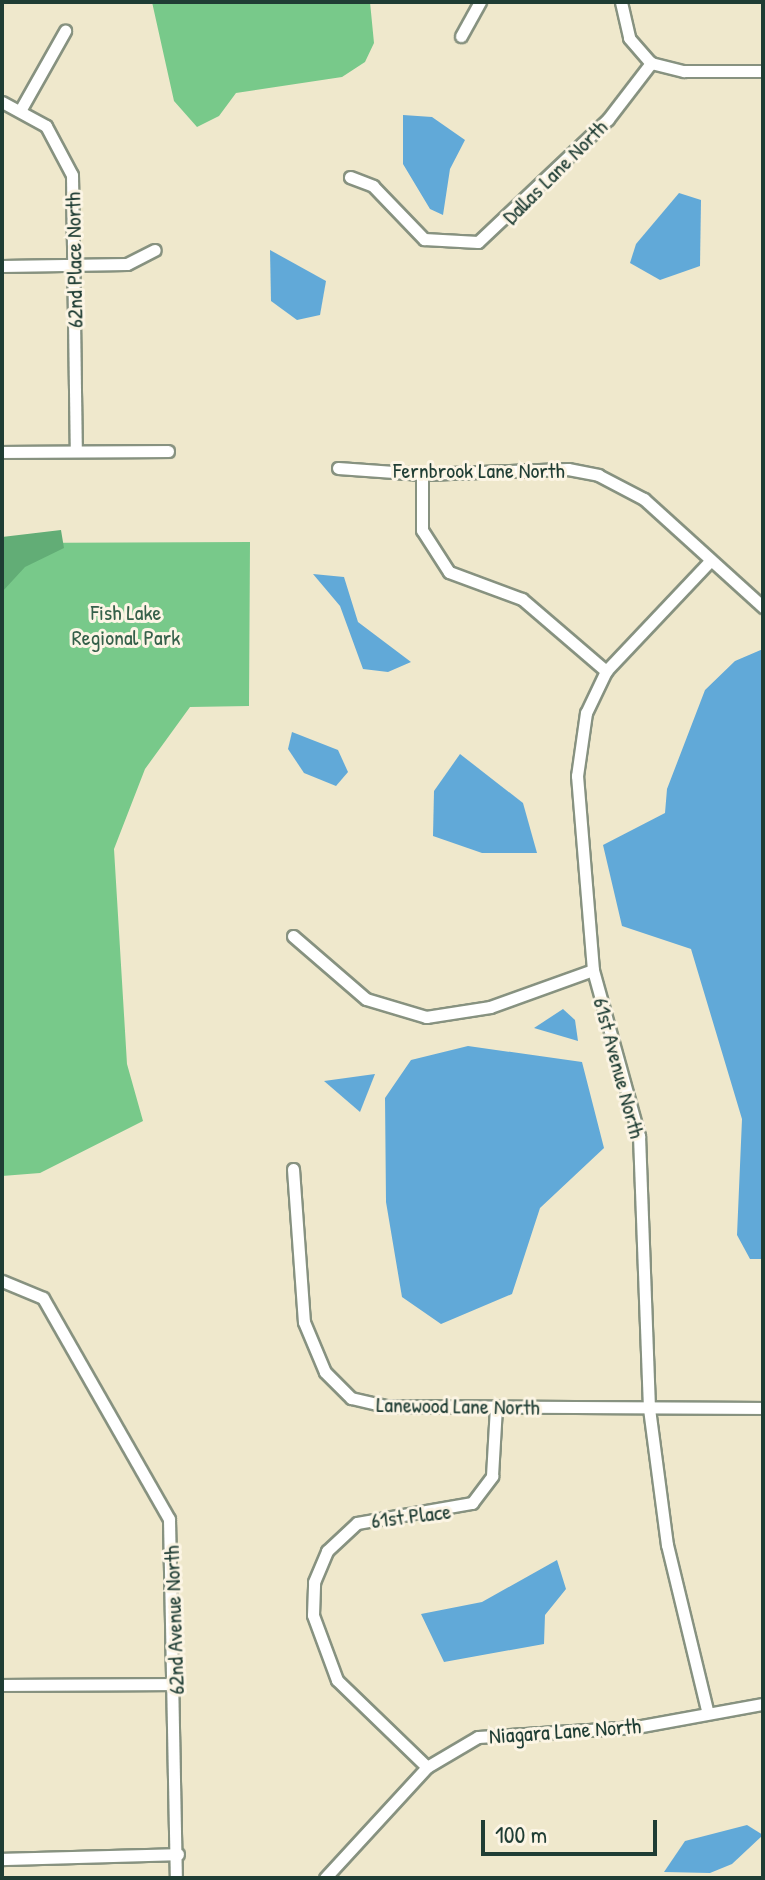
<!DOCTYPE html>
<style>
body{margin:0}
#map{position:relative;width:765px;height:1880px;overflow:hidden;background:#efe8cc;font-family:"Patrick Hand",sans-serif}
div>[style]{position:absolute}
.green>*{inset:0;background:#78c98a}
.forest>*{inset:0;background:#62ad76}
.water>*{inset:0;background:#61a9d8}
.roads{filter:drop-shadow(2px 0 #879280) drop-shadow(-2px 0 #879280) drop-shadow(0 2px #879280) drop-shadow(0 -2px #879280)}
.street>*{height:11px;margin:-5.5px;padding:0 5.5px;transform-origin:5.5px;border-radius:5.5px;background:#fff}
span{translate:-50% -50%;white-space:nowrap;text-align:center;line-height:1.15;-webkit-text-stroke:6px #fcf5e5;paint-order:stroke}
.street-label{font-size:22px;color:#1f3d34}
.park-label{font-size:22px;color:#35604a}
.frame{position:absolute;inset:0;border:4px solid #1f3d34;pointer-events:none}
.scale{position:absolute;left:481px;top:1820px;width:176px;height:36px;box-sizing:border-box;border:4px solid #1f3d34;border-top:0;padding-left:10px;font-size:24px;line-height:28px;white-space:nowrap;color:#1f3d34;-webkit-text-stroke:6px #fcf5e5;paint-order:stroke}
</style>
<div id="map">
<div class="green">
<div style="clip-path:polygon(152px 2px,370px 2px,374px 43px,365px 62px,342px 77px,236px 93px,219px 116px,197px 127px,174px 101px)"></div>
<div style="clip-path:polygon(250px 542px,249px 706px,190px 707px,145px 769px,114px 849px,127px 1064px,143px 1121px,40px 1173px,2px 1176px,2px 543px)"></div>
</div>
<div class="forest">
<div style="clip-path:polygon(61px 530px,64px 548px,25px 567px,2px 592px,2px 537px)"></div>
</div>
<div class="water">
<div style="clip-path:polygon(403px 115px,432px 117px,465px 140px,450px 169px,443px 215px,430px 209px,403px 164px)"></div>
<div style="clip-path:polygon(679px 193px,701px 200px,700px 266px,660px 280px,630px 263px,636px 244px)"></div>
<div style="clip-path:polygon(270px 250px,326px 281px,320px 315px,297px 320px,271px 301px)"></div>
<div style="clip-path:polygon(313px 574px,344px 577px,358px 622px,411px 662px,388px 672px,363px 669px,340px 606px)"></div>
<div style="clip-path:polygon(763px 649px,763px 1259px,750px 1259px,737px 1235px,742px 1119px,691px 949px,622px 926px,603px 845px,665px 813px,667px 789px,705px 690px,735px 661px)"></div>
<div style="clip-path:polygon(292px 732px,338px 750px,348px 772px,336px 786px,304px 773px,288px 749px)"></div>
<div style="clip-path:polygon(460px 754px,523px 803px,537px 853px,482px 853px,433px 836px,434px 791px)"></div>
<div style="clip-path:polygon(563px 1009px,575px 1020px,578px 1041px,534px 1028px)"></div>
<div style="clip-path:polygon(468px 1046px,582px 1062px,604px 1148px,540px 1208px,512px 1294px,441px 1324px,402px 1297px,386px 1202px,385px 1098px,411px 1060px)"></div>
<div style="clip-path:polygon(375px 1074px,360px 1112px,324px 1081px)"></div>
<div style="clip-path:polygon(557px 1560px,566px 1589px,545px 1615px,544px 1644px,444px 1662px,421px 1614px,482px 1602px)"></div>
<div style="clip-path:polygon(747px 1825px,763px 1835px,732px 1864px,710px 1873px,664px 1872px,685px 1841px)"></div>
</div>
<div class="roads">
<div class="street">
<div style="left:621px;top:2px;width:37px;rotate:77deg"></div>
<div style="left:629px;top:38px;width:33px;rotate:49deg"></div>
<div style="left:651px;top:63px;width:34px;rotate:14deg"></div>
<div style="left:684px;top:71px;width:79px"></div>
<div style="left:461px;top:36px;width:39px;rotate:-61deg"></div>
<div style="left:2px;top:102px;width:50px;rotate:28.6deg"></div>
<div style="left:46px;top:126px;width:55px;rotate:62deg"></div>
<div style="left:72px;top:175px;width:276px;rotate:89.2deg"></div>
<div style="left:21px;top:109px;width:90px;rotate:-60.6deg"></div>
<div style="left:350px;top:177px;width:25px;rotate:21deg"></div>
<div style="left:373px;top:186px;width:74px;rotate:46.1deg"></div>
<div style="left:424px;top:239px;width:54px;rotate:3.2deg"></div>
<div style="left:478px;top:242px;width:179px;rotate:-43.4deg"></div>
<div style="left:608px;top:119px;width:71px;rotate:-52.5deg"></div>
<div style="left:2px;top:266px;width:125px;rotate:-0.9deg"></div>
<div style="left:127px;top:264px;width:31px;rotate:-27deg"></div>
<div style="left:2px;top:452px;width:166px;rotate:-0.3deg"></div>
<div style="left:338px;top:468px;width:84px;rotate:4.1deg"></div>
<div style="left:422px;top:474px;width:146px;rotate:-2deg"></div>
<div style="left:568px;top:469px;width:31px;rotate:11deg"></div>
<div style="left:598px;top:475px;width:52px;rotate:27.6deg"></div>
<div style="left:644px;top:499px;width:161px;rotate:42.2deg"></div>
<div style="left:422px;top:474px;width:56px;rotate:90deg"></div>
<div style="left:422px;top:530px;width:50px;rotate:57.3deg"></div>
<div style="left:449px;top:572px;width:78px;rotate:20.3deg"></div>
<div style="left:522px;top:599px;width:111px;rotate:40.6deg"></div>
<div style="left:293px;top:936px;width:96px;rotate:40.8deg"></div>
<div style="left:366px;top:999px;width:63px;rotate:16.7deg"></div>
<div style="left:426px;top:1017px;width:65px;rotate:-8.9deg"></div>
<div style="left:490px;top:1007px;width:109px;rotate:-19.8deg"></div>
<div style="left:293px;top:1169px;width:153px;rotate:85.9deg"></div>
<div style="left:304px;top:1322px;width:54px;rotate:67.2deg"></div>
<div style="left:325px;top:1372px;width:37px;rotate:45deg"></div>
<div style="left:351px;top:1398px;width:36px;rotate:13deg"></div>
<div style="left:386px;top:1406px;width:377px;rotate:0.3deg"></div>
<div style="left:2px;top:1281px;width:44px;rotate:22.5deg"></div>
<div style="left:43px;top:1298px;width:254px;rotate:60.3deg"></div>
<div style="left:169px;top:1519px;width:359px;rotate:88.9deg"></div>
<div style="left:2px;top:1685px;width:175px;rotate:-0.3deg"></div>
<div style="left:707px;top:1710px;width:170px;rotate:-103.6deg"></div>
<div style="left:667px;top:1545px;width:138px;rotate:-97.5deg"></div>
<div style="left:649px;top:1408px;width:272px;rotate:-92.1deg"></div>
<div style="left:639px;top:1136px;width:172px;rotate:-105.5deg"></div>
<div style="left:593px;top:970px;width:195px;rotate:-94.7deg"></div>
<div style="left:577px;top:776px;width:64px;rotate:-81.9deg"></div>
<div style="left:586px;top:713px;width:47px;rotate:-64.5deg"></div>
<div style="left:606px;top:671px;width:149px;rotate:-46.6deg"></div>
<div style="left:427px;top:1767px;width:125px;rotate:-136deg"></div>
<div style="left:337px;top:1680px;width:69px;rotate:-110.3deg"></div>
<div style="left:313px;top:1615px;width:33px;rotate:-88deg"></div>
<div style="left:314px;top:1582px;width:34px;rotate:-67deg"></div>
<div style="left:327px;top:1551px;width:41px;rotate:-43deg"></div>
<div style="left:357px;top:1523px;width:117px;rotate:-9.9deg"></div>
<div style="left:472px;top:1503px;width:34px;rotate:-53deg"></div>
<div style="left:492px;top:1476px;width:69px;rotate:-86.7deg"></div>
<div style="left:2px;top:1859px;width:176px;rotate:-1.6deg"></div>
<div style="left:325px;top:1878px;width:151px;rotate:-47.4deg"></div>
<div style="left:427px;top:1767px;width:59px;rotate:-30.5deg"></div>
<div style="left:478px;top:1737px;width:158px;rotate:-3.6deg"></div>
<div style="left:636px;top:1727px;width:129px;rotate:-10.3deg"></div>
</div>
</div>
<div class="street-label">
<span style="left:555px;top:172px;rotate:-45deg">Dallas Lane North</span>
<span style="left:74px;top:260px;rotate:-91deg">62nd Place North</span>
<span style="left:479px;top:471px">Fernbrook Lane North</span>
<span style="left:619px;top:1068px;rotate:75deg">61st Avenue North</span>
<span style="left:458px;top:1406px;rotate:1deg">Lanewood Lane North</span>
<span style="left:411px;top:1516px;rotate:-7deg">61st Place</span>
<span style="left:174px;top:1620px;rotate:-92deg">62nd Avenue North</span>
<span style="left:565px;top:1731px;rotate:-4deg">Niagara Lane North</span>
</div>
<div class="park-label">
<span style="left:126px;top:625px">Fish Lake<br>Regional Park</span>
</div>
<div class="frame"></div>
<div class="scale">100 m</div>
</div>
